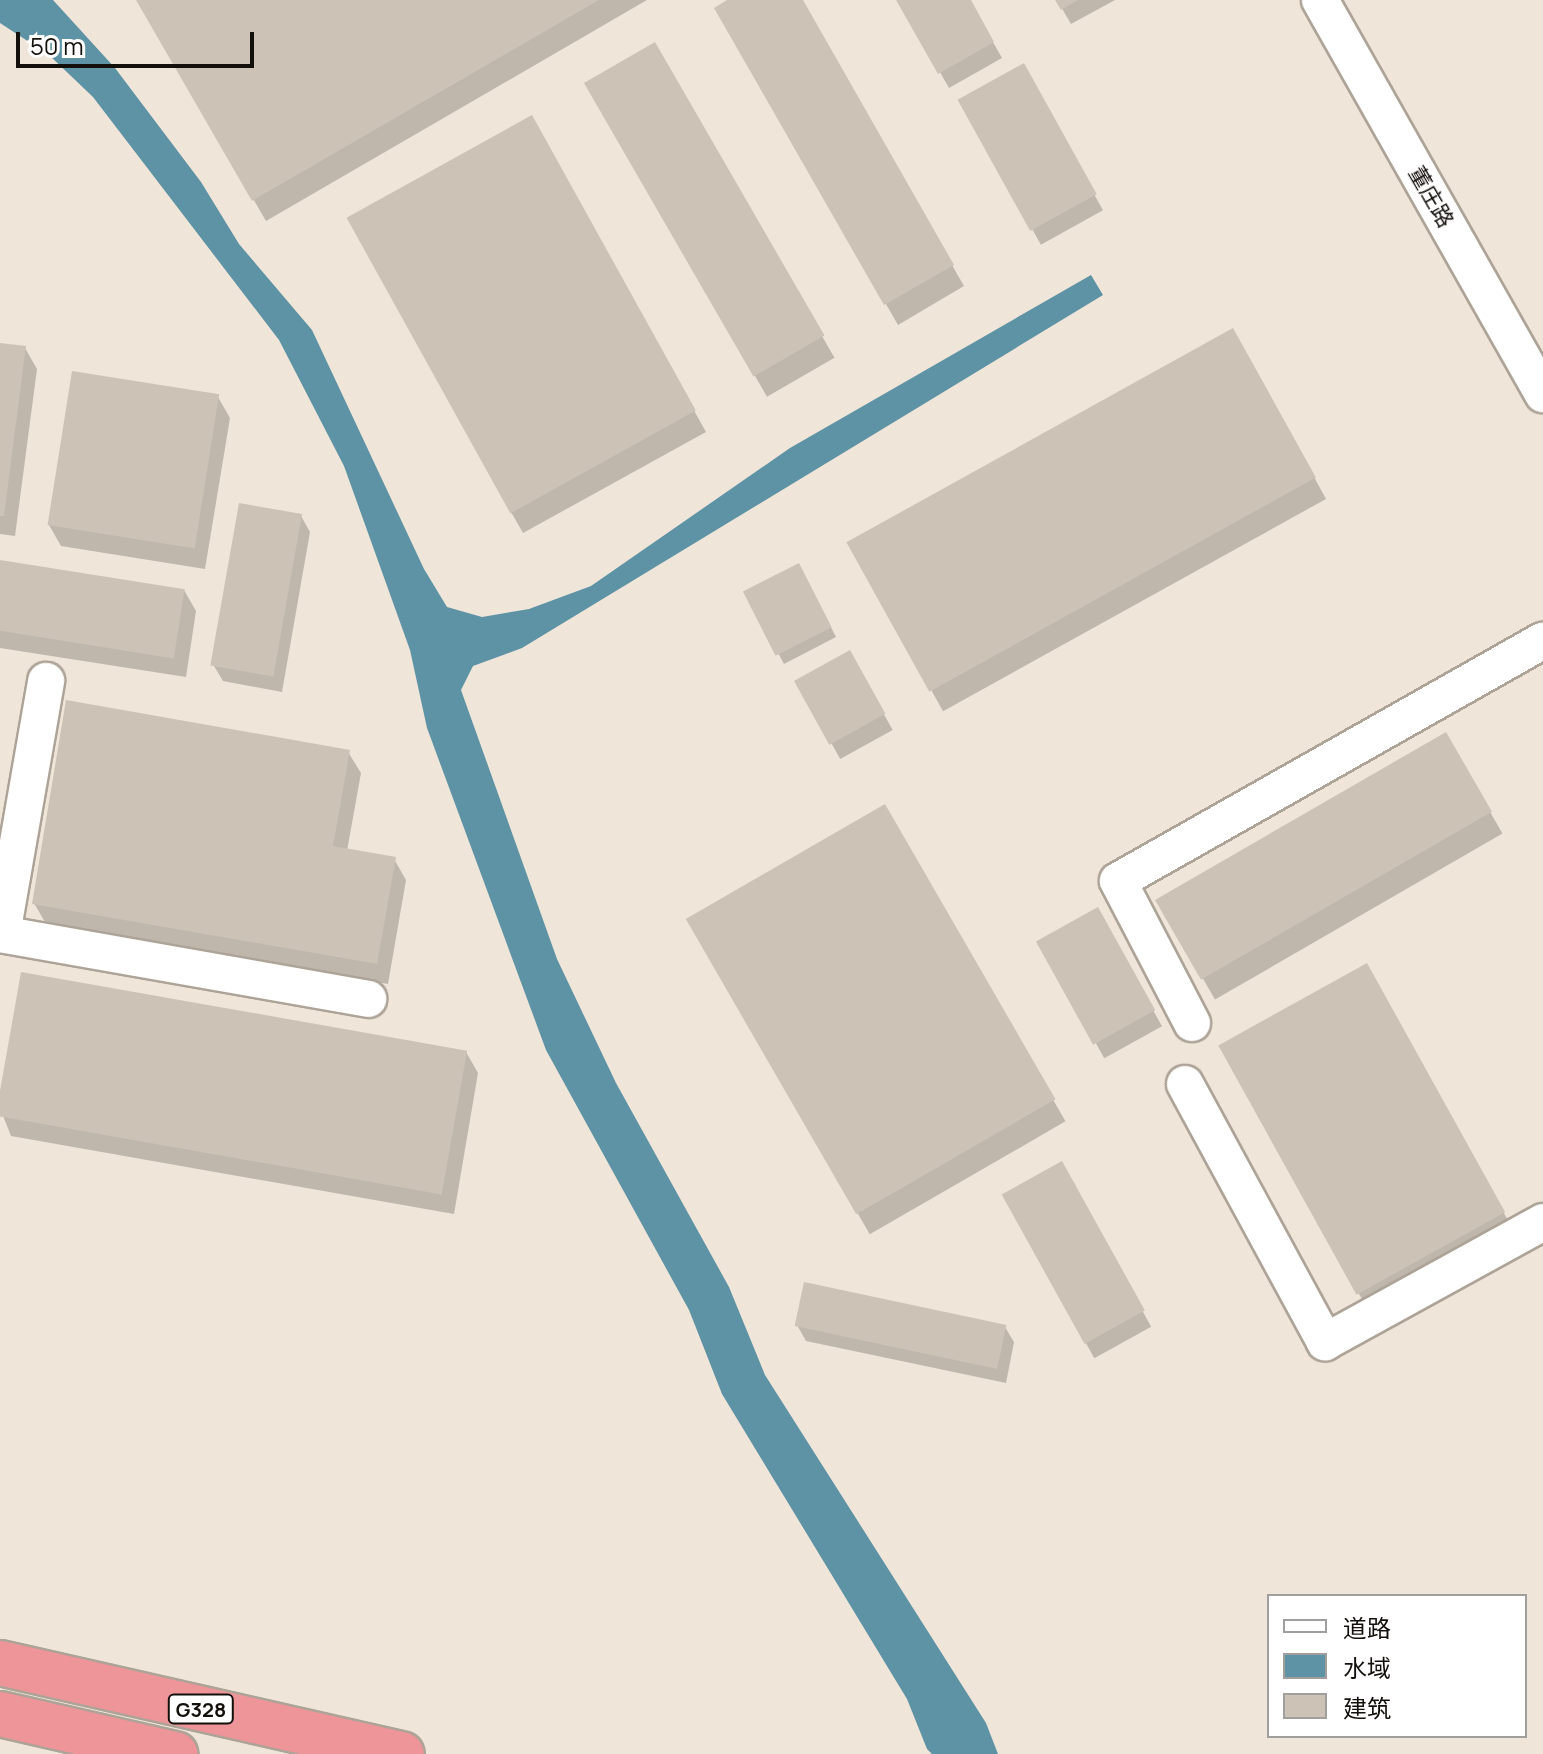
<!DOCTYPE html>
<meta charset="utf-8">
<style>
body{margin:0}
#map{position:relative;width:1543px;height:1754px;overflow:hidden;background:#efe5d8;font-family:Manrope,"Noto Sans SC",sans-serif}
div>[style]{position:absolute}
.water>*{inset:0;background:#5e93a6}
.shadow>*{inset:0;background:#0003;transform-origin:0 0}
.building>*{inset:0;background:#ccc2b5;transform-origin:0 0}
.roads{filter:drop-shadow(2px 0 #ada397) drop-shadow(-2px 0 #ada397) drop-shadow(0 2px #ada397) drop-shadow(0 -2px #ada397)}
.minor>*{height:36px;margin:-18px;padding:0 18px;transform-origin:18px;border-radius:18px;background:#fff}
.highway>*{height:44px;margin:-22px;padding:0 22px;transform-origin:22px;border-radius:22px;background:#ed9599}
span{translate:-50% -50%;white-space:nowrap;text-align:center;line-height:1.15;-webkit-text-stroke:6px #fff;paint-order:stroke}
.shield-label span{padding:2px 6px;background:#fff;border:2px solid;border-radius:6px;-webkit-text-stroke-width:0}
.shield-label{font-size:20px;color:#130f0b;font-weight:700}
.street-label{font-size:22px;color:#130f0b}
.legend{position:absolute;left:1267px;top:1594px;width:260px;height:144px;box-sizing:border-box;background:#fff;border:2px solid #a19f9d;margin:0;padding:10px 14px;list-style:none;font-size:24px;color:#130f0b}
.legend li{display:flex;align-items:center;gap:16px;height:40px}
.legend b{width:40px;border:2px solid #a19f9d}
.scale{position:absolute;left:16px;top:32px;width:238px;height:36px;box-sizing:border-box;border:4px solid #130f0b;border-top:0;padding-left:10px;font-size:24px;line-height:28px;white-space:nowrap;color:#130f0b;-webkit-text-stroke:6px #fff;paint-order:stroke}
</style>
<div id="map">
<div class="water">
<div style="clip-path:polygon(0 0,53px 0,115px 68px,201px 182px,239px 244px,312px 330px,424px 569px,447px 607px,482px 617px,529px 609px,591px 586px,790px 448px,1091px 275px,1103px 295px,522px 648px,473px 666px,461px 690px,557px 959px,616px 1083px,729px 1287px,765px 1375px,986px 1723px,998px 1754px,932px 1754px,927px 1749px,907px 1699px,722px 1394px,689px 1310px,546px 1050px,427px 728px,410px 650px,344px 466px,279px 340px,93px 97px,49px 55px,0 23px)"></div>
</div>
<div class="shadow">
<div style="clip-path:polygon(138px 0,647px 0,266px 221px)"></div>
<div style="clip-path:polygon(731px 0,800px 0,964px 286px,898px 325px,716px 8px)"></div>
<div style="clip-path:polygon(899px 0,969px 0,1002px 58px,949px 88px)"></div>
<div style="clip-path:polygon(1057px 0,1115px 0,1071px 24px)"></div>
<div style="left:654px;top:45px;width:361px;height:78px;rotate:60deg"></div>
<div style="left:1023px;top:66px;width:165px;height:71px;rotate:61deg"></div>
<div style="clip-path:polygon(543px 138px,706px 432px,523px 533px,511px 512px)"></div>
<div style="left:1233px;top:331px;width:192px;height:438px;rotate:61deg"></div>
<div style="clip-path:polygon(0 345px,25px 348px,37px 369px,15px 536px,0 534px)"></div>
<div style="clip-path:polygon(218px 397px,230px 418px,205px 569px,61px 546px,49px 525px)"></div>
<div style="clip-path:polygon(301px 516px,310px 532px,282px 692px,223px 681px,214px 666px)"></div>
<div style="clip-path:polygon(0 562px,184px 590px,196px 611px,186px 677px,0 648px)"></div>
<div style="clip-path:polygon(804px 575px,836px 637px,784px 664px,746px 593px)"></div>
<div style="left:850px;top:653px;width:88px;height:60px;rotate:61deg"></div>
<div style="left:1445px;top:734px;width:115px;height:332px;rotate:60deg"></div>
<div style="clip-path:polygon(348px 752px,361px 773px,347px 851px,394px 859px,406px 880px,388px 984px,46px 924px,34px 903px)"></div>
<div style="left:884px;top:807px;width:363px;height:226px;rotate:60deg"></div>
<div style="left:1097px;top:909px;width:134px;height:66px;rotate:61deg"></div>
<div style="left:1367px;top:966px;width:306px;height:166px;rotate:61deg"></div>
<div style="clip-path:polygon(23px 974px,466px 1052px,478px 1073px,454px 1214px,11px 1136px,0 1108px)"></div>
<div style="left:1061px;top:1164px;width:186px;height:65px;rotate:61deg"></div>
<div style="clip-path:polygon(797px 1325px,1005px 1327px,1014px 1342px,1006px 1383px,806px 1341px)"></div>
</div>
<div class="building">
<div style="clip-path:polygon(136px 0,599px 0,252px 201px)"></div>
<div style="clip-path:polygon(727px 0,803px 0,954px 265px,884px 305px,714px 8px)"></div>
<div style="clip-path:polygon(896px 0,971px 0,994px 42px,938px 74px)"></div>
<div style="clip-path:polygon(1055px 0,1078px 0,1061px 10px)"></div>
<div style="left:655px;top:42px;width:339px;height:82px;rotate:60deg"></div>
<div style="left:1024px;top:63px;width:150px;height:76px;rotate:61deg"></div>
<div style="left:532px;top:115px;width:338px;height:212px;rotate:61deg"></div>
<div style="left:1233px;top:328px;width:171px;height:442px;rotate:61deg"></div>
<div style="clip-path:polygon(0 343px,26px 346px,4px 516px,0 516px)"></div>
<div style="left:72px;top:371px;width:149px;height:156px;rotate:9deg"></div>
<div style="left:239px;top:503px;width:64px;height:165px;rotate:10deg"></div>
<div style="left:0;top:560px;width:187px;height:70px;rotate:9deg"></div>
<div style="left:799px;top:563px;width:72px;height:63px;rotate:63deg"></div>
<div style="left:850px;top:650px;width:73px;height:64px;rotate:61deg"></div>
<div style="clip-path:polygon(66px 700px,350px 750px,333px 846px,396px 857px,377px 964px,32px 904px)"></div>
<div style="left:1446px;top:732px;width:92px;height:336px;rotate:60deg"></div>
<div style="left:885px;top:804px;width:341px;height:230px;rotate:60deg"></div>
<div style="left:1098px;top:907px;width:118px;height:71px;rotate:61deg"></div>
<div style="left:1367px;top:963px;width:285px;height:170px;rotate:61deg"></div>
<div style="left:21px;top:972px;width:453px;height:146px;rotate:10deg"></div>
<div style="left:1062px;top:1161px;width:171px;height:69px;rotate:61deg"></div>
<div style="left:804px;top:1282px;width:207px;height:45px;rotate:12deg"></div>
</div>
<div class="roads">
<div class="minor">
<div style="left:1320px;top:0;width:453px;rotate:60.5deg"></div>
<div style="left:0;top:934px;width:374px;rotate:10deg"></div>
<div style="left:2px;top:934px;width:257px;rotate:-80.1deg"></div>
<div style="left:1192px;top:1023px;width:160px;rotate:-117.5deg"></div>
<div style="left:1118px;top:881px;width:488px;rotate:-29.5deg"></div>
<div style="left:1185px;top:1084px;width:294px;rotate:61.5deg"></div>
<div style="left:1325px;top:1342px;width:249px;rotate:-28.8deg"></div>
</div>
<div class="highway">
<div style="left:0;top:1663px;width:412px;rotate:12.8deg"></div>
<div style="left:0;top:1714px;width:180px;rotate:12.9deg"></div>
</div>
</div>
<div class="shield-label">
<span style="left:201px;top:1709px">G328</span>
</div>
<div class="street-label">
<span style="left:1431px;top:197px;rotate:60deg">董庄路</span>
</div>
<ul class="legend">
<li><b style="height:10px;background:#fff"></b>道路</li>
<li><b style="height:22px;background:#5e93a6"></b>水域</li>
<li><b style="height:22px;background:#ccc2b5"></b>建筑</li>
</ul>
<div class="scale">50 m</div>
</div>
